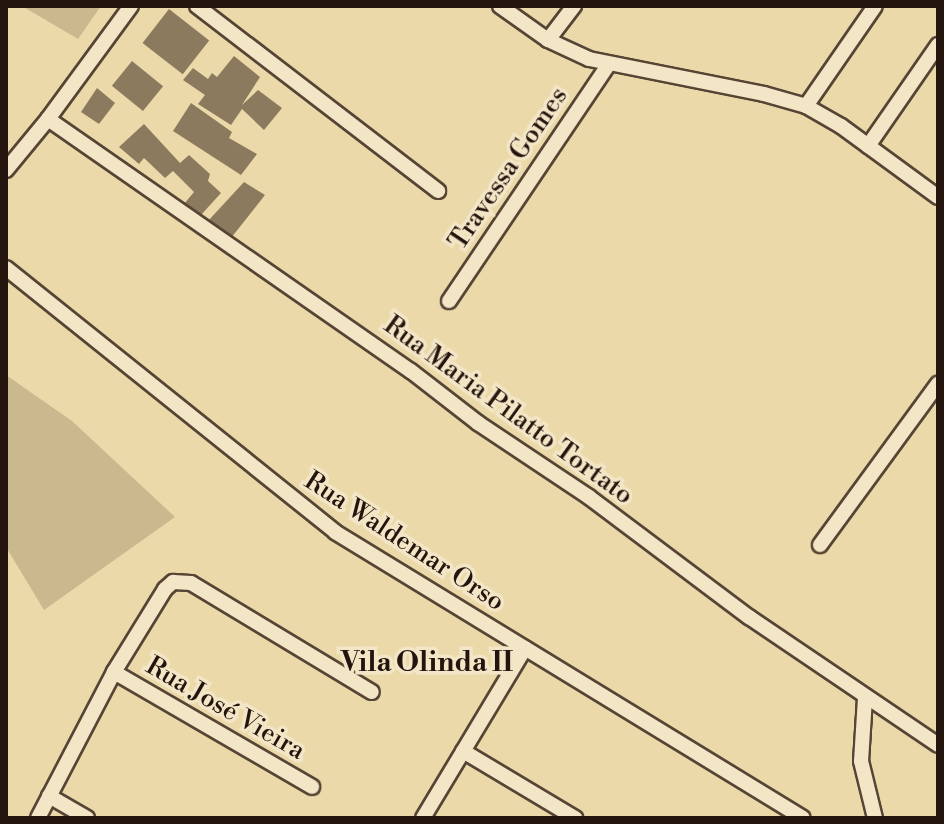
<!DOCTYPE html>
<meta charset="utf-8">
<style>
body{margin:0}
#map{position:relative;width:944px;height:824px;overflow:hidden;background:#ecd9a9;font-family:"Libre Bodoni",serif}
div>[style]{position:absolute}
.green>*{inset:0;background:#cab88f}
.building>*{inset:0;background:#8c7a5f;transform-origin:0 0}
.roads{filter:drop-shadow(2px 0 #564535) drop-shadow(-2px 0 #564535) drop-shadow(0 2px #564535) drop-shadow(0 -2px #564535)}
.minor>*{height:14px;margin:-7px;padding:0 7px;transform-origin:7px;border-radius:7px;background:#f3e6c7}
span{translate:-50% -50%;white-space:nowrap;text-align:center;line-height:1.15;-webkit-text-stroke:7px #f3e6c7;paint-order:stroke}
.street-label{font-size:26px;color:#24140e}
.neighbourhood-label{font-size:28px;color:#24140e;font-weight:700}
.frame{position:absolute;inset:0;border:8px solid #24140e;pointer-events:none}
</style>
<div id="map">
<div class="green">
<div style="clip-path:polygon(22px 6px,101px 6px,78px 39px)"></div>
<div style="clip-path:polygon(6px 375px,72px 421px,175px 517px,44px 610px,6px 547px)"></div>
</div>
<div class="building">
<div style="left:169px;top:9px;width:51px;height:43px;rotate:38deg"></div>
<div style="clip-path:polygon(234px 56px,260px 77px,242px 105px,258px 90px,282px 108px,264px 130px,242px 109px,231px 125px,198px 104px,205px 95px,183px 80px,193px 68px,208px 79px,212px 73px,217px 77px)"></div>
<div style="left:132px;top:61px;width:40px;height:32px;rotate:39deg"></div>
<div style="clip-path:polygon(97px 88px,115px 103px,99px 124px,81px 112px)"></div>
<div style="clip-path:polygon(191px 103px,232px 132px,229px 138px,257px 154px,241px 175px,173px 131px)"></div>
<div style="clip-path:polygon(144px 124px,180px 163px,189px 155px,210px 174px,208px 181px,221px 193px,201px 215px,184px 204px,194px 192px,173px 171px,165px 178px,144px 158px,139px 164px,119px 147px)"></div>
<div style="clip-path:polygon(244px 182px,265px 195px,231px 238px,208px 221px)"></div>
</div>
<div class="roads">
<div class="minor">
<div style="left:197px;top:6px;width:304px;rotate:37.5deg"></div>
<div style="left:500px;top:6px;width:59px;rotate:35.3deg"></div>
<div style="left:548px;top:40px;width:45px;rotate:24.9deg"></div>
<div style="left:589px;top:59px;width:178px;rotate:11.3deg"></div>
<div style="left:764px;top:94px;width:44px;rotate:15.9deg"></div>
<div style="left:806px;top:106px;width:40px;rotate:29.7deg"></div>
<div style="left:841px;top:126px;width:120px;rotate:36.2deg"></div>
<div style="left:548px;top:40px;width:43px;rotate:-52.6deg"></div>
<div style="left:806px;top:106px;width:121px;rotate:-55.4deg"></div>
<div style="left:48px;top:119px;width:442px;rotate:34.8deg"></div>
<div style="left:411px;top:371px;width:85px;rotate:37.8deg"></div>
<div style="left:478px;top:423px;width:133px;rotate:33.7deg"></div>
<div style="left:589px;top:497px;width:200px;rotate:36.9deg"></div>
<div style="left:749px;top:617px;width:228px;rotate:34.1deg"></div>
<div style="left:868px;top:146px;width:123px;rotate:-55.3deg"></div>
<div style="left:6px;top:170px;width:66px;rotate:-50.5deg"></div>
<div style="left:48px;top:119px;width:140px;rotate:-53.7deg"></div>
<div style="left:6px;top:268px;width:422px;rotate:38.7deg"></div>
<div style="left:335px;top:532px;width:548px;rotate:31.43deg"></div>
<div style="left:449px;top:301px;width:285px;rotate:-56deg"></div>
<div style="left:820px;top:545px;width:200px;rotate:-53.8deg"></div>
<div style="left:114px;top:672px;width:229px;rotate:30.1deg"></div>
<div style="left:865px;top:698px;width:63px;rotate:93.6deg"></div>
<div style="left:861px;top:761px;width:59px;rotate:76.2deg"></div>
<div style="left:463px;top:751px;width:131px;rotate:30.9deg"></div>
<div style="left:49px;top:796px;width:44px;rotate:30.1deg"></div>
<div style="left:38px;top:818px;width:165px;rotate:-62.5deg"></div>
<div style="left:114px;top:672px;width:97px;rotate:-58.4deg"></div>
<div style="left:165px;top:589px;width:11px;rotate:-41deg"></div>
<div style="left:173px;top:582px;width:18px;rotate:3deg"></div>
<div style="left:191px;top:583px;width:211px;rotate:31.1deg"></div>
<div style="left:423px;top:818px;width:198px;rotate:-59deg"></div>
</div>
</div>
<div class="street-label">
<span style="left:509px;top:169px;rotate:-56deg">Travessa Gomes</span>
<span style="left:508px;top:411px;rotate:36deg">Rua Maria Pilatto Tortato</span>
<span style="left:404px;top:542px;rotate:33deg">Rua Waldemar Orso</span>
<span style="left:225px;top:709px;rotate:30deg">Rua José Vieira</span>
</div>
<div class="neighbourhood-label">
<span style="left:427px;top:663px">Vila Olinda II</span>
</div>
<div class="frame"></div>
</div>
